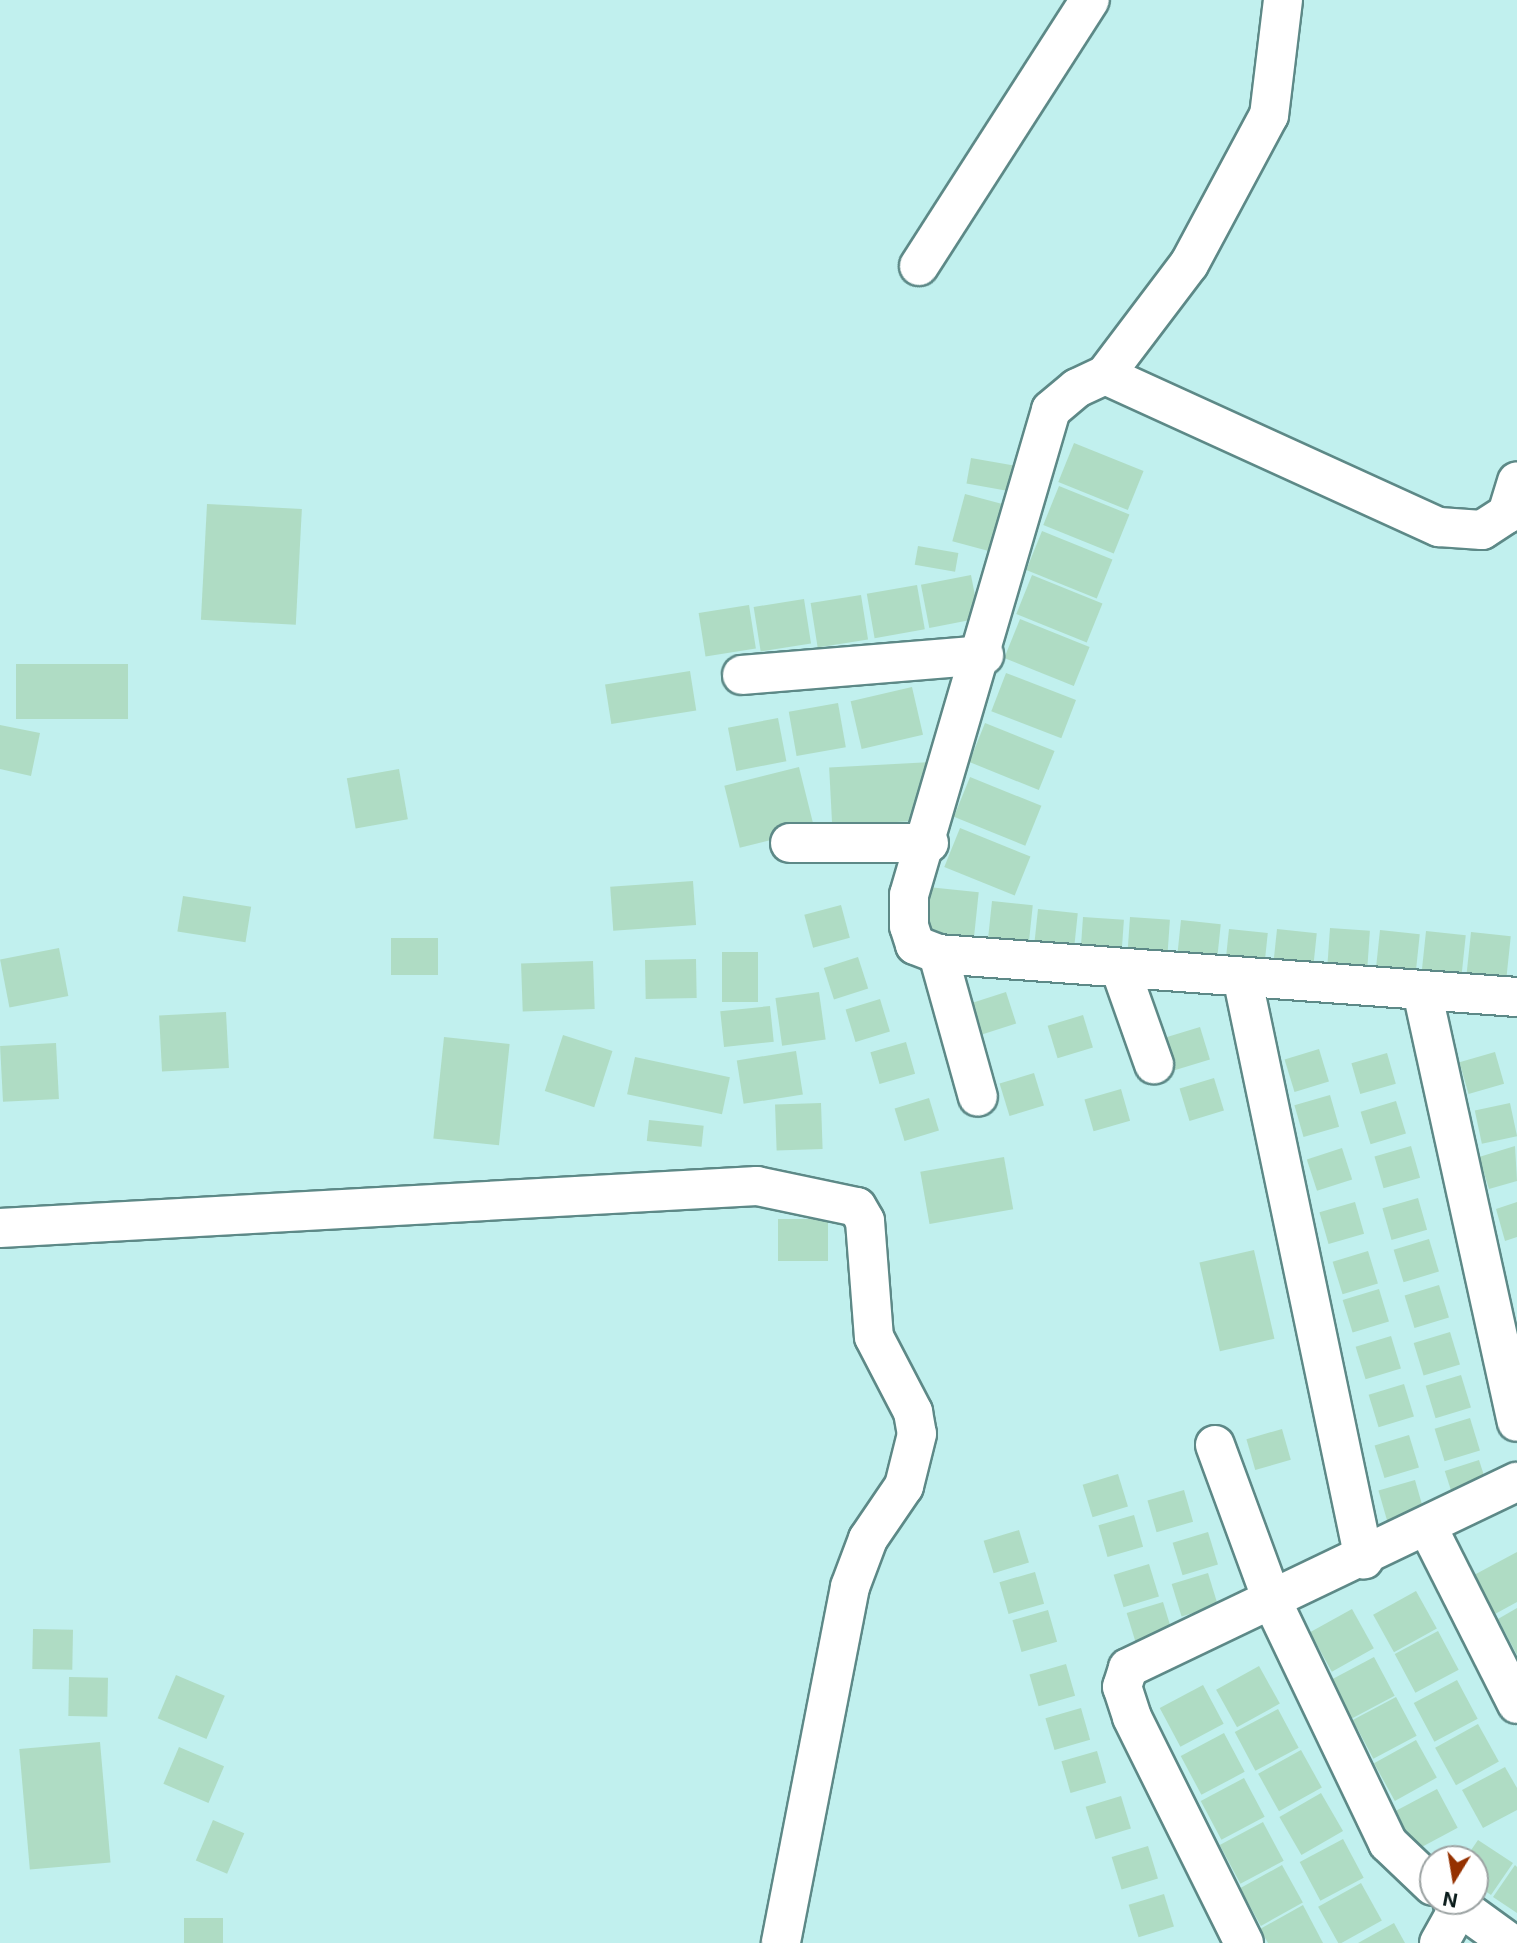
<!DOCTYPE html>
<style>
body{margin:0}
#map{position:relative;width:1517px;height:1943px;overflow:hidden;background:#c1f0ee;font-family:Inter,sans-serif}
div>[style]{position:absolute}
.building>*{inset:0;background:#afdcc4;transform-origin:0 0}
.roads{filter:drop-shadow(2px 0 #5d8987) drop-shadow(-2px 0 #5d8987) drop-shadow(0 2px #5d8987) drop-shadow(0 -2px #5d8987)}
.minor>*{height:38px;margin:-19px;padding:0 19px;transform-origin:19px;border-radius:19px;background:#fff}
span{translate:-50% -50%;white-space:nowrap;text-align:center;line-height:1.15;-webkit-text-stroke:7px #fff;paint-order:stroke}
.north{position:absolute;left:1419px;top:1845px;width:70px;height:70px;box-sizing:border-box;background:#fff;border:2px solid #9ca3a3;border-radius:50%;rotate:191deg;font-size:19px;font-weight:700;line-height:28px;text-align:center;color:#081a19}
.north::after{content:'';display:block;margin:auto;width:24px;height:32px;background:#953100;clip-path:polygon(50% 0,100% 100%,50% 72%,0 100%)}
</style>
<div id="map">
<div class="building">
<div style="left:1074px;top:443px;width:75px;height:42px;rotate:22deg"></div>
<div style="left:971px;top:458px;width:51px;height:26px;rotate:10deg"></div>
<div style="left:1059px;top:486px;width:76px;height:42px;rotate:22deg"></div>
<div style="left:965px;top:494px;width:54px;height:49px;rotate:15deg"></div>
<div style="left:207px;top:504px;width:95px;height:116px;rotate:3deg"></div>
<div style="left:1042px;top:531px;width:76px;height:42px;rotate:22deg"></div>
<div style="left:918px;top:546px;width:41px;height:19px;rotate:10deg"></div>
<div style="left:971px;top:575px;width:44px;height:51px;rotate:79deg"></div>
<div style="left:1032px;top:575px;width:76px;height:42px;rotate:22deg"></div>
<div style="left:917px;top:585px;width:45px;height:51px;rotate:80deg"></div>
<div style="left:861px;top:595px;width:45px;height:51px;rotate:81deg"></div>
<div style="left:804px;top:599px;width:45px;height:51px;rotate:81deg"></div>
<div style="left:749px;top:605px;width:44px;height:51px;rotate:81deg"></div>
<div style="left:1020px;top:619px;width:75px;height:42px;rotate:22deg"></div>
<div style="left:16px;top:664px;width:112px;height:55px"></div>
<div style="left:690px;top:671px;width:40px;height:86px;rotate:81deg"></div>
<div style="left:1006px;top:673px;width:75px;height:41px;rotate:21deg"></div>
<div style="left:912px;top:687px;width:49px;height:63px;rotate:77deg"></div>
<div style="left:838px;top:703px;width:45px;height:50px;rotate:80deg"></div>
<div style="left:778px;top:718px;width:44px;height:51px;rotate:79deg"></div>
<div style="left:985px;top:723px;width:75px;height:42px;rotate:22deg"></div>
<div style="clip-path:polygon(0 725px,40px 733px,31px 776px,0 769px)"></div>
<div style="left:932px;top:762px;width:58px;height:103px;rotate:87deg"></div>
<div style="left:799px;top:767px;width:64px;height:77px;rotate:76deg"></div>
<div style="left:399px;top:769px;width:51px;height:53px;rotate:80deg"></div>
<div style="left:970px;top:777px;width:77px;height:43px;rotate:22deg"></div>
<div style="left:960px;top:828px;width:76px;height:42px;rotate:22deg"></div>
<div style="left:693px;top:881px;width:44px;height:83px;rotate:86deg"></div>
<div style="left:928px;top:887px;width:51px;height:57px;rotate:6deg"></div>
<div style="left:183px;top:896px;width:69px;height:36px;rotate:9deg"></div>
<div style="left:992px;top:901px;width:41px;height:43px;rotate:6deg"></div>
<div style="left:841px;top:905px;width:34px;height:38px;rotate:75deg"></div>
<div style="left:1038px;top:909px;width:40px;height:43px;rotate:6deg"></div>
<div style="left:1083px;top:917px;width:41px;height:42px;rotate:4deg"></div>
<div style="left:1130px;top:917px;width:40px;height:43px;rotate:4deg"></div>
<div style="left:1181px;top:920px;width:40px;height:43px;rotate:6deg"></div>
<div style="left:1330px;top:928px;width:40px;height:42px;rotate:4deg"></div>
<div style="left:1229px;top:929px;width:39px;height:43px;rotate:6deg"></div>
<div style="left:1277px;top:929px;width:40px;height:44px;rotate:6deg"></div>
<div style="left:1380px;top:930px;width:40px;height:44px;rotate:6deg"></div>
<div style="left:1426px;top:931px;width:40px;height:43px;rotate:6deg"></div>
<div style="left:1471px;top:932px;width:40px;height:43px;rotate:6deg"></div>
<div style="left:391px;top:938px;width:47px;height:37px"></div>
<div style="left:59px;top:948px;width:49px;height:60px;rotate:79deg"></div>
<div style="left:722px;top:952px;width:36px;height:50px"></div>
<div style="left:858px;top:957px;width:33px;height:36px;rotate:72deg"></div>
<div style="left:696px;top:959px;width:39px;height:51px;rotate:89deg"></div>
<div style="left:593px;top:961px;width:48px;height:72px;rotate:88deg"></div>
<div style="left:819px;top:992px;width:48px;height:44px;rotate:82deg"></div>
<div style="left:1006px;top:992px;width:33px;height:36px;rotate:72deg"></div>
<div style="left:880px;top:999px;width:34px;height:36px;rotate:73deg"></div>
<div style="left:770px;top:1006px;width:36px;height:50px;rotate:84deg"></div>
<div style="left:226px;top:1012px;width:56px;height:67px;rotate:87deg"></div>
<div style="left:1083px;top:1015px;width:34px;height:37px;rotate:73deg"></div>
<div style="left:1200px;top:1027px;width:34px;height:37px;rotate:73deg"></div>
<div style="left:563px;top:1035px;width:52px;height:59px;rotate:18deg"></div>
<div style="left:444px;top:1037px;width:66px;height:102px;rotate:6deg"></div>
<div style="left:906px;top:1042px;width:33px;height:37px;rotate:74deg"></div>
<div style="left:56px;top:1043px;width:56px;height:56px;rotate:87deg"></div>
<div style="left:1319px;top:1049px;width:34px;height:36px;rotate:73deg"></div>
<div style="left:796px;top:1051px;width:44px;height:60px;rotate:81deg"></div>
<div style="left:1495px;top:1052px;width:33px;height:37px;rotate:74deg"></div>
<div style="left:1387px;top:1053px;width:32px;height:37px;rotate:74deg"></div>
<div style="left:635px;top:1057px;width:97px;height:38px;rotate:12deg"></div>
<div style="left:1034px;top:1073px;width:34px;height:36px;rotate:73deg"></div>
<div style="left:1214px;top:1078px;width:34px;height:36px;rotate:73deg"></div>
<div style="left:1121px;top:1089px;width:33px;height:38px;rotate:74deg"></div>
<div style="left:1330px;top:1095px;width:33px;height:37px;rotate:74deg"></div>
<div style="left:929px;top:1098px;width:34px;height:36px;rotate:73deg"></div>
<div style="left:1396px;top:1101px;width:34px;height:37px;rotate:73deg"></div>
<div style="left:821px;top:1103px;width:46px;height:46px;rotate:88deg"></div>
<div style="left:1510px;top:1103px;width:34px;height:36px;rotate:78deg"></div>
<div style="left:649px;top:1120px;width:55px;height:21px;rotate:6deg"></div>
<div style="left:1411px;top:1146px;width:33px;height:38px;rotate:74deg"></div>
<div style="clip-path:polygon(1515px 1146px,1517px 1181px,1489px 1189px,1479px 1157px)"></div>
<div style="left:1342px;top:1148px;width:33px;height:37px;rotate:72deg"></div>
<div style="left:1004px;top:1157px;width:53px;height:85px;rotate:80deg"></div>
<div style="left:1418px;top:1198px;width:33px;height:37px;rotate:74deg"></div>
<div style="left:1355px;top:1202px;width:33px;height:37px;rotate:74deg"></div>
<div style="clip-path:polygon(1517px 1202px,1517px 1237px,1505px 1241px,1496px 1209px)"></div>
<div style="left:778px;top:1219px;width:50px;height:42px"></div>
<div style="left:1429px;top:1239px;width:34px;height:37px;rotate:73deg"></div>
<div style="left:1254px;top:1250px;width:91px;height:56px;rotate:77deg"></div>
<div style="left:1368px;top:1251px;width:34px;height:37px;rotate:73deg"></div>
<div style="left:1439px;top:1285px;width:34px;height:36px;rotate:73deg"></div>
<div style="left:1379px;top:1289px;width:34px;height:38px;rotate:73deg"></div>
<div style="left:1450px;top:1332px;width:34px;height:38px;rotate:73deg"></div>
<div style="left:1391px;top:1336px;width:34px;height:37px;rotate:73deg"></div>
<div style="left:1461px;top:1375px;width:34px;height:37px;rotate:73deg"></div>
<div style="left:1404px;top:1384px;width:34px;height:37px;rotate:73deg"></div>
<div style="left:1470px;top:1418px;width:34px;height:37px;rotate:73deg"></div>
<div style="left:1282px;top:1429px;width:32px;height:37px;rotate:74deg"></div>
<div style="left:1409px;top:1435px;width:34px;height:36px;rotate:73deg"></div>
<div style="left:1479px;top:1460px;width:33px;height:36px;rotate:72deg"></div>
<div style="left:1118px;top:1474px;width:34px;height:37px;rotate:73deg"></div>
<div style="left:1415px;top:1480px;width:33px;height:38px;rotate:74deg"></div>
<div style="left:1184px;top:1490px;width:33px;height:38px;rotate:74deg"></div>
<div style="left:1134px;top:1515px;width:33px;height:37px;rotate:74deg"></div>
<div style="left:1019px;top:1530px;width:34px;height:37px;rotate:73deg"></div>
<div style="left:1208px;top:1532px;width:34px;height:37px;rotate:73deg"></div>
<div style="clip-path:polygon(1517px 1552px,1517px 1602px,1495px 1614px,1474px 1575px)"></div>
<div style="left:1149px;top:1564px;width:34px;height:37px;rotate:73deg"></div>
<div style="left:1035px;top:1572px;width:33px;height:37px;rotate:74deg"></div>
<div style="left:1208px;top:1573px;width:34px;height:38px;rotate:73deg"></div>
<div style="left:1416px;top:1591px;width:43px;height:49px;rotate:61deg"></div>
<div style="left:1163px;top:1602px;width:34px;height:38px;rotate:73deg"></div>
<div style="clip-path:polygon(1517px 1608px,1517px 1655px,1498px 1619px)"></div>
<div style="left:1352px;top:1609px;width:45px;height:48px;rotate:61deg"></div>
<div style="left:1048px;top:1610px;width:33px;height:37px;rotate:74deg"></div>
<div style="left:33px;top:1629px;width:40px;height:40px;rotate:1deg"></div>
<div style="left:1438px;top:1631px;width:44px;height:49px;rotate:62deg"></div>
<div style="left:1374px;top:1657px;width:44px;height:49px;rotate:62deg"></div>
<div style="left:1066px;top:1664px;width:33px;height:38px;rotate:74deg"></div>
<div style="left:1259px;top:1666px;width:43px;height:49px;rotate:61deg"></div>
<div style="left:176px;top:1675px;width:53px;height:47px;rotate:23deg"></div>
<div style="left:69px;top:1677px;width:39px;height:39px;rotate:1deg"></div>
<div style="left:1457px;top:1680px;width:44px;height:49px;rotate:62deg"></div>
<div style="left:1203px;top:1685px;width:44px;height:49px;rotate:62deg"></div>
<div style="left:1396px;top:1697px;width:44px;height:49px;rotate:62deg"></div>
<div style="left:1081px;top:1708px;width:33px;height:37px;rotate:74deg"></div>
<div style="left:1278px;top:1709px;width:44px;height:49px;rotate:62deg"></div>
<div style="left:1478px;top:1724px;width:43px;height:49px;rotate:61deg"></div>
<div style="left:1224px;top:1733px;width:44px;height:49px;rotate:62deg"></div>
<div style="left:1416px;top:1740px;width:43px;height:48px;rotate:61deg"></div>
<div style="left:100px;top:1742px;width:121px;height:81px;rotate:85deg"></div>
<div style="left:179px;top:1747px;width:49px;height:40px;rotate:23deg"></div>
<div style="left:1301px;top:1750px;width:43px;height:49px;rotate:61deg"></div>
<div style="left:1097px;top:1751px;width:33px;height:37px;rotate:74deg"></div>
<div style="clip-path:polygon(1505px 1767px,1517px 1788px,1517px 1810px,1483px 1828px,1462px 1790px)"></div>
<div style="left:1244px;top:1778px;width:44px;height:49px;rotate:62deg"></div>
<div style="left:1437px;top:1789px;width:44px;height:48px;rotate:62deg"></div>
<div style="left:1321px;top:1793px;width:44px;height:48px;rotate:60deg"></div>
<div style="left:1121px;top:1796px;width:34px;height:37px;rotate:73deg"></div>
<div style="left:213px;top:1820px;width:34px;height:44px;rotate:23deg"></div>
<div style="left:1263px;top:1822px;width:44px;height:49px;rotate:62deg"></div>
<div style="left:1343px;top:1839px;width:44px;height:49px;rotate:62deg"></div>
<div style="clip-path:polygon(1478px 1840px,1513px 1863px,1491px 1895px,1475px 1884px,1475px 1859px,1465px 1859px)"></div>
<div style="left:1148px;top:1846px;width:34px;height:38px;rotate:73deg"></div>
<div style="left:1282px;top:1865px;width:43px;height:48px;rotate:61deg"></div>
<div style="clip-path:polygon(1515px 1865px,1517px 1867px,1517px 1913px,1493px 1897px)"></div>
<div style="left:1361px;top:1883px;width:43px;height:49px;rotate:61deg"></div>
<div style="left:1164px;top:1894px;width:34px;height:37px;rotate:73deg"></div>
<div style="clip-path:polygon(1303px 1905px,1323px 1943px,1268px 1943px,1260px 1929px)"></div>
<div style="left:184px;top:1918px;width:39px;height:25px"></div>
<div style="clip-path:polygon(1394px 1923px,1405px 1943px,1358px 1943px)"></div>
</div>
<div class="roads">
<div class="minor">
<div style="left:1283px;top:0;width:116px;rotate:96.9deg"></div>
<div style="left:1269px;top:115px;width:169px;rotate:118.2deg"></div>
<div style="left:1189px;top:264px;width:139px;rotate:127.1deg"></div>
<div style="left:1105px;top:375px;width:31px;rotate:155deg"></div>
<div style="left:1077px;top:388px;width:34px;rotate:140deg"></div>
<div style="left:1051px;top:410px;width:505px;rotate:106.32deg"></div>
<div style="left:909px;top:895px;width:31px;rotate:90deg"></div>
<div style="left:909px;top:926px;width:20px;rotate:72deg"></div>
<div style="left:915px;top:945px;width:25px;rotate:21deg"></div>
<div style="left:938px;top:954px;width:581px;rotate:4.25deg"></div>
<div style="left:919px;top:266px;width:316px;rotate:-57.3deg"></div>
<div style="left:1105px;top:375px;width:367px;rotate:24.5deg"></div>
<div style="left:1439px;top:527px;width:43px;rotate:4deg"></div>
<div style="left:1482px;top:530px;width:30px;rotate:-33deg"></div>
<div style="left:1507px;top:514px;width:34px;rotate:-73deg"></div>
<div style="left:742px;top:675px;width:243px;rotate:-4.7deg"></div>
<div style="left:790px;top:843px;width:139px"></div>
<div style="left:938px;top:954px;width:148px;rotate:74.4deg"></div>
<div style="left:1121px;top:971px;width:99px;rotate:70.5deg"></div>
<div style="left:1243px;top:981px;width:591px;rotate:78.18deg"></div>
<div style="left:1422px;top:991px;width:441px;rotate:77.6deg"></div>
<div style="left:0;top:1228px;width:758px;rotate:-3.18deg"></div>
<div style="left:757px;top:1186px;width:102px;rotate:11.9deg"></div>
<div style="left:857px;top:1207px;width:16px;rotate:60deg"></div>
<div style="left:865px;top:1221px;width:116px;rotate:85.6deg"></div>
<div style="left:874px;top:1337px;width:85px;rotate:62.5deg"></div>
<div style="left:913px;top:1412px;width:22px;rotate:80deg"></div>
<div style="left:917px;top:1434px;width:54px;rotate:104deg"></div>
<div style="left:904px;top:1486px;width:64px;rotate:124.2deg"></div>
<div style="left:868px;top:1539px;width:51px;rotate:110.6deg"></div>
<div style="left:850px;top:1587px;width:363px;rotate:101deg"></div>
<div style="left:1215px;top:1445px;width:168px;rotate:69.8deg"></div>
<div style="left:1273px;top:1603px;width:266px;rotate:64.4deg"></div>
<div style="left:1388px;top:1843px;width:62px;rotate:43.7deg"></div>
<div style="left:1428px;top:1528px;width:197px;rotate:63.2deg"></div>
<div style="left:1452px;top:1901px;width:72px;rotate:35.9deg"></div>
<div style="left:1244px;top:1943px;width:252px;rotate:-116.4deg"></div>
<div style="left:1132px;top:1717px;width:32px;rotate:-108deg"></div>
<div style="left:1122px;top:1687px;width:20px;rotate:-72deg"></div>
<div style="left:1128px;top:1668px;width:431px;rotate:-25.6deg"></div>
<div style="left:1439px;top:1943px;width:41px;rotate:-60.9deg"></div>
</div>
</div>
<div class="north">N</div>
</div>
